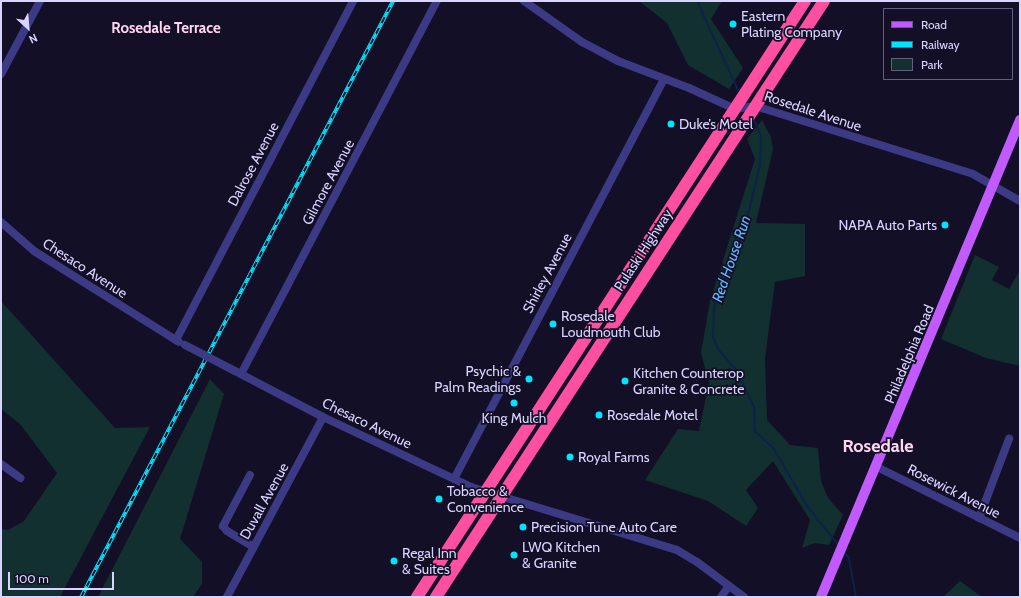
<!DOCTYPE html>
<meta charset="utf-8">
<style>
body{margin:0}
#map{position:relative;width:1021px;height:598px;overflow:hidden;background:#130f26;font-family:Cabin,sans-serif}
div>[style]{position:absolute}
.green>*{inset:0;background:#12302f}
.stream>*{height:2px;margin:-1px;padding:0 1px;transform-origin:1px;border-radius:1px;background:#0c2248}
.minor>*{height:8px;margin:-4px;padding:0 4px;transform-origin:4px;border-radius:4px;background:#3d3a85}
.major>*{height:10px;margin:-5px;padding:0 5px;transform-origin:5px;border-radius:5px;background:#c25bff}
.highway>*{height:12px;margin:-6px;padding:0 6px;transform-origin:6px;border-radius:6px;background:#ff4fa3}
.rail>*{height:3.5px;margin-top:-1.75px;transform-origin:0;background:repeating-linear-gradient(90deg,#130f26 0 6px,#00e5ff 0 12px);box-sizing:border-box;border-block:1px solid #00e5ff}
.minor-bridge>*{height:8px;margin:-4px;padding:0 4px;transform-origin:4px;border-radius:4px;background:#3d3a85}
.dots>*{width:11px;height:11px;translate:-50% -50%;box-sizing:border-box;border:2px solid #130f26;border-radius:50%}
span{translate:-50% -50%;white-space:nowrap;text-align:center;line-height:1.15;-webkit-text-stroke:3.5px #130f26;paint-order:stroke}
.poi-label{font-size:14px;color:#d9d4ff}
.left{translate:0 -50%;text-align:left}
.right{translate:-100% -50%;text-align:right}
.street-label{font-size:14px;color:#d9d4ff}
.neighbourhood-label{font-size:15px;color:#ffd6f0;font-weight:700}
.water-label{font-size:15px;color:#62b6ff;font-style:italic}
.district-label{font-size:18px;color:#ffd6f0;font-weight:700}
.frame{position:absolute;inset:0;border:2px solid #d9d4ff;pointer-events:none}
.legend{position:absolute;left:883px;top:8px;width:130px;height:72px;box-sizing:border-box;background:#130f26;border:1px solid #625e7d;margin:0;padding:5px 7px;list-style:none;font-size:12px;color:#d9d4ff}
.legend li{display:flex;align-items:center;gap:8px;height:20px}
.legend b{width:20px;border:1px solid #625e7d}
.north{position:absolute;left:8px;top:8px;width:40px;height:40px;-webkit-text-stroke:3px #130f26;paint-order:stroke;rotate:154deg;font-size:11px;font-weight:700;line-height:16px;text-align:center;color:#d9d4ff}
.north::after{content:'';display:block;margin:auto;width:14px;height:18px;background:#d9d4ff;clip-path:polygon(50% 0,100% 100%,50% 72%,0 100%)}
.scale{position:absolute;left:8px;top:572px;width:106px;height:18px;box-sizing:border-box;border:2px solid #d9d4ff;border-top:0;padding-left:5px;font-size:12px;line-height:14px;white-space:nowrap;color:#d9d4ff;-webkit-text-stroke:3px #130f26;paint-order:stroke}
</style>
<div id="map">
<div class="green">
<div style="clip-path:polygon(639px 1px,722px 1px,711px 19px,743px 68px,729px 89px,688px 65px,667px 23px)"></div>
<div style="clip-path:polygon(762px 120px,771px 137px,773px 149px,756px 223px,805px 224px,805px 276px,775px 282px,765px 358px,767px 420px,790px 445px,818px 448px,821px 481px,828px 498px,843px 515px,829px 545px,815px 543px,802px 548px,810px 520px,773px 461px,746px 490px,758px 508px,746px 526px,708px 501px,645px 480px,678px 429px,699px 431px,709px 382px,701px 353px,710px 301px,755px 159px,747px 139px)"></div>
<div style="clip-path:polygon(975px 255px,999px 267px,992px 280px,1009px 289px,1020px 270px,1020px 366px,986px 358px,941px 339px)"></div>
<div style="clip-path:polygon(1px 301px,115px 428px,150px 427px,60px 597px,1px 597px,1px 529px,8px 530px,24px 521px,57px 473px,20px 424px,1px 409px)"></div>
<div style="clip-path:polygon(210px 379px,224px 394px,180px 539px,202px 562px,202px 584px,193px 597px,98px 597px)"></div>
<div style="clip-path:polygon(960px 581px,982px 597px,943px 597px)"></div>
</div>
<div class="stream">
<div style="left:697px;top:1px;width:98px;rotate:65.3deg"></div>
<div style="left:754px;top:119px;width:18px;rotate:68deg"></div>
<div style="left:761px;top:136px;width:29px;rotate:92deg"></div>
<div style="left:760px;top:165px;width:68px;rotate:103.6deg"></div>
<div style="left:744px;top:231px;width:82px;rotate:111.5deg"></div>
<div style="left:714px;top:307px;width:30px;rotate:92deg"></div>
<div style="left:713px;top:337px;width:13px;rotate:67deg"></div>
<div style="left:718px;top:349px;width:28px;rotate:49deg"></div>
<div style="left:736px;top:370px;width:41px;rotate:64.1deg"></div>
<div style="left:754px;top:407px;width:24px;rotate:88deg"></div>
<div style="left:755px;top:431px;width:26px;rotate:43deg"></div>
<div style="left:774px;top:449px;width:66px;rotate:59.9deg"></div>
<div style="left:807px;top:506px;width:51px;rotate:51.3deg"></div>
<div style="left:843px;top:551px;width:9px;rotate:49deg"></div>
<div style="left:849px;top:558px;width:40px;rotate:80deg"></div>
</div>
<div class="minor">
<div style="left:524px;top:1px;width:71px;rotate:35.3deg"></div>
<div style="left:582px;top:42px;width:41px;rotate:27.8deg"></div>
<div style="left:618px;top:61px;width:76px;rotate:20.8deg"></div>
<div style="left:689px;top:88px;width:51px;rotate:24.5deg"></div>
<div style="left:735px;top:109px;width:20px;rotate:-9deg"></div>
<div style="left:755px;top:106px;width:228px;rotate:17.3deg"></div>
<div style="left:973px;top:174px;width:54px;rotate:29.9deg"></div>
<div style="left:1px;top:74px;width:83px;rotate:-61.9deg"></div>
<div style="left:1px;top:222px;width:44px;rotate:41.3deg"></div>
<div style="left:34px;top:251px;width:171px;rotate:32.1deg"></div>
<div style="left:176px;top:340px;width:382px;rotate:-62.4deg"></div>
<div style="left:235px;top:371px;width:99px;rotate:27.6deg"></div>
<div style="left:323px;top:417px;width:164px;rotate:25.3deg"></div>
<div style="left:471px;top:487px;width:215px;rotate:17deg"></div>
<div style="left:677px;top:550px;width:23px;rotate:31deg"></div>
<div style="left:697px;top:562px;width:59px;rotate:36.7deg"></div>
<div style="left:241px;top:374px;width:421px;rotate:-62.3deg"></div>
<div style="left:1px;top:464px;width:24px;rotate:36deg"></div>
<div style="left:877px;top:467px;width:160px;rotate:26.4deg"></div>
<div style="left:250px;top:475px;width:58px;rotate:117.9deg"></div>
<div style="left:223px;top:526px;width:6px;rotate:51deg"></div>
<div style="left:227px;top:531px;width:31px;rotate:31deg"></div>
<div style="left:454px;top:479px;width:452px;rotate:-62.3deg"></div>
<div style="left:979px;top:518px;width:85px;rotate:-69.2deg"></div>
<div style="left:227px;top:597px;width:204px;rotate:-61.9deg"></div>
<div style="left:721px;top:597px;width:12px;rotate:-55deg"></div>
</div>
<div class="major">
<div style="left:821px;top:597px;width:517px;rotate:-67.35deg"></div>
</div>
<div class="highway">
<div style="left:417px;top:597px;width:711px;rotate:-56.94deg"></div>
<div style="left:436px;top:597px;width:711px;rotate:-56.94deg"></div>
</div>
<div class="rail">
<div style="left:81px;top:597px;width:673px;rotate:-62.37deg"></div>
</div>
<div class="minor-bridge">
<div style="left:185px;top:345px;width:56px;rotate:27.5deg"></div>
</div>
<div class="dots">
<div style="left:733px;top:24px;background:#00e5ff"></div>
<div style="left:671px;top:124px;background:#00e5ff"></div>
<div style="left:945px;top:225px;background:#00e5ff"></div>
<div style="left:553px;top:324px;background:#00e5ff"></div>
<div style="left:529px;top:379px;background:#00e5ff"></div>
<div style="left:625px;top:381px;background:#00e5ff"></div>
<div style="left:514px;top:403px;background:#00e5ff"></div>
<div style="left:599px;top:415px;background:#00e5ff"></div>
<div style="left:570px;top:457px;background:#00e5ff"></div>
<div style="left:439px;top:499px;background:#00e5ff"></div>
<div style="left:523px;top:527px;background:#00e5ff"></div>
<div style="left:514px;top:555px;background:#00e5ff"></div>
<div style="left:394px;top:561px;background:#00e5ff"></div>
</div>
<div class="poi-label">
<span class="left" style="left:741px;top:24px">Eastern<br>Plating Company</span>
<span class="left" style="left:679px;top:124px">Duke’s Motel</span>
<span class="right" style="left:937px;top:225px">NAPA Auto Parts</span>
<span class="left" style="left:561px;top:324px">Rosedale<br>Loudmouth Club</span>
<span class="right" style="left:521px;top:379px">Psychic &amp;<br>Palm Readings</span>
<span class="left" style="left:633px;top:381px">Kitchen Counterop<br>Granite &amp; Concrete</span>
<span class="left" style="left:607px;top:415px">Rosedale Motel</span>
<span style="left:514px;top:418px">King Mulch</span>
<span class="left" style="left:578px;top:457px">Royal Farms</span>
<span class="left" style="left:447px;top:499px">Tobacco &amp;<br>Convenience</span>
<span class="left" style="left:531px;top:527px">Precision Tune Auto Care</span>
<span class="left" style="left:522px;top:555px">LWQ Kitchen<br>&amp; Granite</span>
<span class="left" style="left:402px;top:561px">Regal Inn<br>&amp; Suites</span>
</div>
<div class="street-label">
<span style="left:813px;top:111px;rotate:18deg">Rosedale Avenue</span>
<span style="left:253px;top:164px;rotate:-62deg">Dalrose Avenue</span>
<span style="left:328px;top:182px;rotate:-62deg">Gilmore Avenue</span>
<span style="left:643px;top:250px;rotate:-57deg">Pulaski Highway</span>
<span style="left:85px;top:268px;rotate:33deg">Chesaco Avenue</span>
<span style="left:547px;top:273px;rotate:-62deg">Shirley Avenue</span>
<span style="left:909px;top:354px;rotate:-67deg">Philadelphia Road</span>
<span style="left:367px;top:423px;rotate:26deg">Chesaco Avenue</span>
<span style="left:954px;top:491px;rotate:27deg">Rosewick Avenue</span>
<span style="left:264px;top:501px;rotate:-61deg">Duvall Avenue</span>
</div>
<div class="neighbourhood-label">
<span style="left:166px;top:29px">Rosedale Terrace</span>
</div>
<div class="water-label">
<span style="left:732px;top:259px;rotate:-71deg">Red House Run</span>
</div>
<div class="district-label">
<span style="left:878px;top:446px">Rosedale</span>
</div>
<div class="frame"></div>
<ul class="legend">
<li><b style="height:5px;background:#c25bff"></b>Road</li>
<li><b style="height:5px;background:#00e5ff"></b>Railway</li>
<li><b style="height:11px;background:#12302f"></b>Park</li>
</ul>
<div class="north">N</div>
<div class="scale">100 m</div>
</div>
